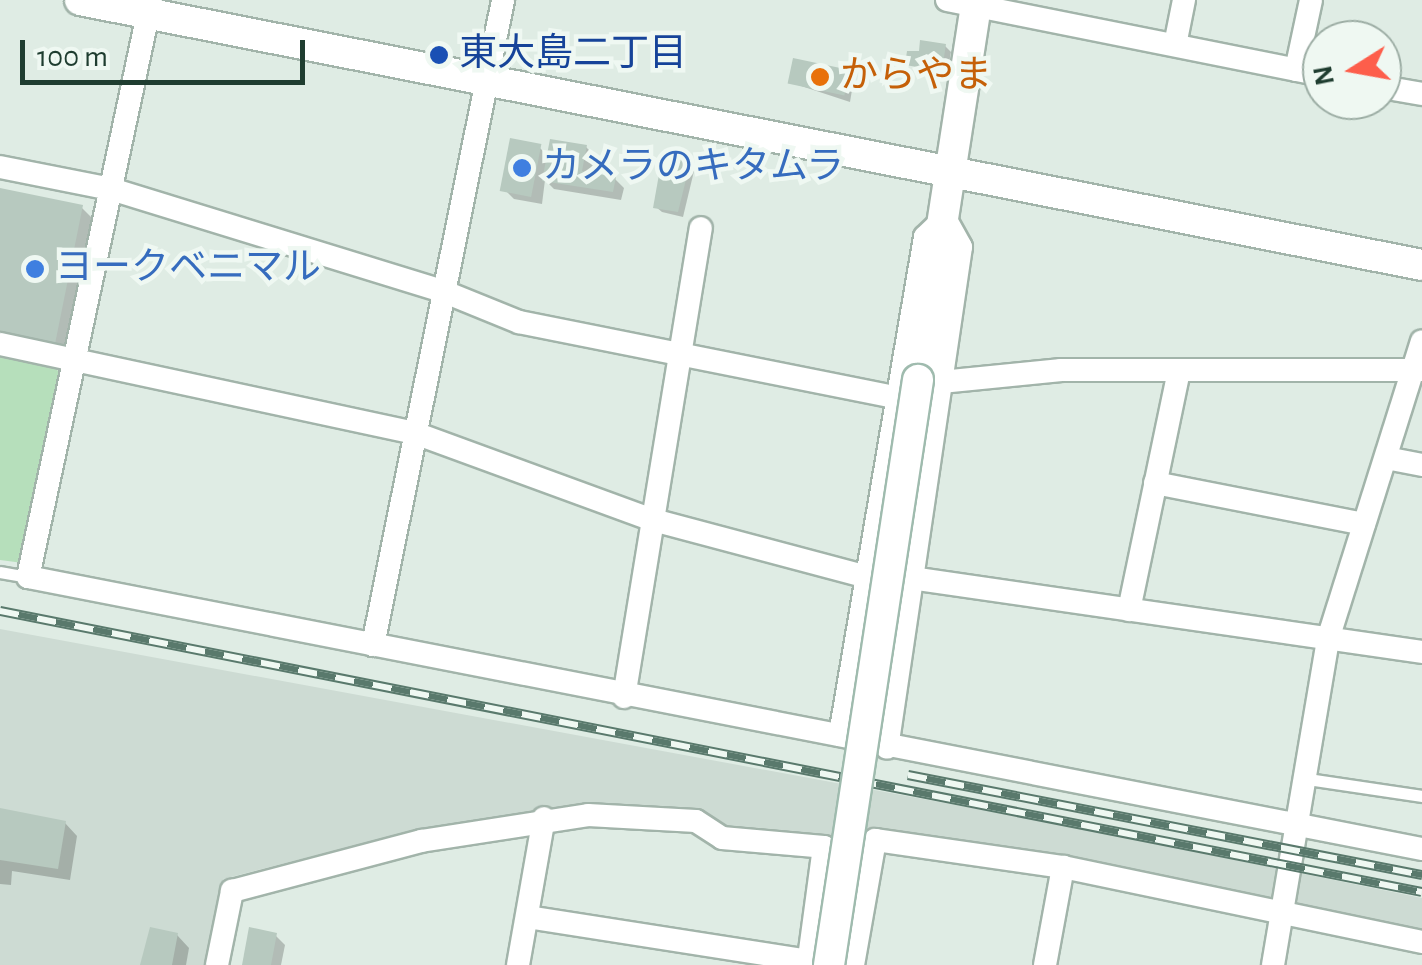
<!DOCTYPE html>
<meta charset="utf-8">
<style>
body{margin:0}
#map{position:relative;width:1422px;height:965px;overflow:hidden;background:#dfece4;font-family:"Alegreya Sans","Noto Sans JP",sans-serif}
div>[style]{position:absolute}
.built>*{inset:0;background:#cddbd3}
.green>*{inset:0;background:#b6dfbb}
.shadow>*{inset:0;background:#0003}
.building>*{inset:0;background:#b7c9bf;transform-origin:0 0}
.roads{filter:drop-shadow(2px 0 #a2b4aa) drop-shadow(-2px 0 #a2b4aa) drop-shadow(0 2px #a2b4aa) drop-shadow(0 -2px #a2b4aa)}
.lane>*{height:11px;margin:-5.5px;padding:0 5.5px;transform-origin:5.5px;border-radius:5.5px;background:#fff}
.street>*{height:22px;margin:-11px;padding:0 11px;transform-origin:11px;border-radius:11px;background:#fff}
.secondary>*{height:30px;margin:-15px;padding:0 15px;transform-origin:15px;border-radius:15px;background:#fff}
.rail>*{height:10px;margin-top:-5px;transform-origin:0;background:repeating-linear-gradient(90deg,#eff8f2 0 19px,#59796c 0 38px);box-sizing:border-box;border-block:2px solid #59796c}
.bridges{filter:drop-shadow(2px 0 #9fbbae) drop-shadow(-2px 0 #9fbbae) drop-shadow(0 2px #9fbbae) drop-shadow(0 -2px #9fbbae)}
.secondary-bridge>*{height:30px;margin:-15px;padding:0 15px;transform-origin:15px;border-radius:15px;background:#fff}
.dots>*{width:28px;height:28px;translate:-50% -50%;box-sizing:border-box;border:5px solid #eff8f2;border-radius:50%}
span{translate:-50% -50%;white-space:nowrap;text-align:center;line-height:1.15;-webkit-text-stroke:9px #eff8f2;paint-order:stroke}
.transit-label{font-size:38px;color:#164399}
.left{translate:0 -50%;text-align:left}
.food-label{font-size:38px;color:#c56008}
.shop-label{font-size:38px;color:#366cbe}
.north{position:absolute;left:1302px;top:20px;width:100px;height:100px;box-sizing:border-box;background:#eff8f2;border:2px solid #9cada4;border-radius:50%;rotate:259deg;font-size:28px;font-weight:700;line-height:40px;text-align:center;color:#1f3d30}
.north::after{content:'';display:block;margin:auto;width:35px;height:45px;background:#fd5e4b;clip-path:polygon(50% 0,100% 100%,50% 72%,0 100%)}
.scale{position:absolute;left:20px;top:40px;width:285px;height:45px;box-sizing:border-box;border:5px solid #1f3d30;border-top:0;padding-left:12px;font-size:30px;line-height:35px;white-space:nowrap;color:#1f3d30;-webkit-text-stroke:8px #eff8f2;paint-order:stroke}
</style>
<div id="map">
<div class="built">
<div style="clip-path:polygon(0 629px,1064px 825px,1422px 898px,1422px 930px,1060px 856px,874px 830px,812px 839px,724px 830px,703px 812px,589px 807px,384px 838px,223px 879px,204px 965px,0 965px)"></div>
</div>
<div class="green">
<div style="clip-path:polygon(0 352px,55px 365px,62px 380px,23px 563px,0 560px)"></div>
</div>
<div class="shadow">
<div style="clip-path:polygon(945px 46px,951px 52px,947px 75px,908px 64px)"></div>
<div style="clip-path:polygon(848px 73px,854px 78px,850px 102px,792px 83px)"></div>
<div style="clip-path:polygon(539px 147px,549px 157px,586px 147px,595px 156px,591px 175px,615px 179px,624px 188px,621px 200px,554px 189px,545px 180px,542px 204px,514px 199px,505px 190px)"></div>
<div style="clip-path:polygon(690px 161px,695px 167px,683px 217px,662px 212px,656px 207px)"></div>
<div style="clip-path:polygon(0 191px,82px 208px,94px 220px,67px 355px,0 341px)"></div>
<div style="clip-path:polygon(0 810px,65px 823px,77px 836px,70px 880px,12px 871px,11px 885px,0 884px)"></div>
<div style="clip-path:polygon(177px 935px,189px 948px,186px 965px,142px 965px)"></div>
<div style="clip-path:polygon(276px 936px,285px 945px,281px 965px,245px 965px)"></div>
</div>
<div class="building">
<div style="clip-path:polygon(920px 40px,946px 44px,942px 71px,905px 65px,907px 51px,919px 51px)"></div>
<div style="left:793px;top:58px;width:58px;height:26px;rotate:12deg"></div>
<div style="left:510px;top:138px;width:32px;height:54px;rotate:11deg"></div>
<div style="clip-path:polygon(550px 139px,587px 145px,582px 171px,616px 177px,613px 192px,542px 181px)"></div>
<div style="clip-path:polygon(663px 152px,691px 159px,678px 212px,653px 208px)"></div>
<div style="clip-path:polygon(0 188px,83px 205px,55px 344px,0 333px)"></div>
<div style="clip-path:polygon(0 808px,66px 821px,58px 869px,0 860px)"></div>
<div style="clip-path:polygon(150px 927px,178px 933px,172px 965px,140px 965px)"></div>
<div style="clip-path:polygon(249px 927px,277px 933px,271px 965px,242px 965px)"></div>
</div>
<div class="roads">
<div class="lane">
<div style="left:0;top:572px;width:28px;rotate:10deg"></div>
<div style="left:1308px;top:779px;width:115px;rotate:8.5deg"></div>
</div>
<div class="street">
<div style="left:151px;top:0;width:590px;rotate:102.03deg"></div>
<div style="left:28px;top:577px;width:1420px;rotate:11.04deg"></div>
<div style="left:947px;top:0;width:382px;rotate:11.3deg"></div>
<div style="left:1175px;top:45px;width:46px;rotate:-78.7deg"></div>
<div style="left:1296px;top:70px;width:72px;rotate:-77.9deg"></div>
<div style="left:1382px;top:87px;width:41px;rotate:9.9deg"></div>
<div style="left:0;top:167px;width:113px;rotate:11.2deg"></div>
<div style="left:111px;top:189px;width:350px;rotate:17.1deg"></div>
<div style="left:445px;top:292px;width:80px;rotate:22.1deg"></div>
<div style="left:519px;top:322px;width:382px;rotate:11.3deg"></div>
<div style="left:0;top:344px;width:424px;rotate:12.1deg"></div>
<div style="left:415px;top:433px;width:253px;rotate:20.1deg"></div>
<div style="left:653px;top:520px;width:221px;rotate:14.9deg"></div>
<div style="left:941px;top:382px;width:121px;rotate:-5.7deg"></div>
<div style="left:1061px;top:370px;width:361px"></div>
<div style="left:1386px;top:458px;width:37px;rotate:11deg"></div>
<div style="left:1155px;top:483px;width:213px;rotate:11.1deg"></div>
<div style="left:911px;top:578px;width:516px;rotate:8.24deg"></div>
<div style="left:1129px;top:610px;width:244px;rotate:-78.2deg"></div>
<div style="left:373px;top:645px;width:658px;rotate:-78.6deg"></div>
<div style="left:624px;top:697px;width:475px;rotate:-80.7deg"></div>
<div style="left:840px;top:735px;width:505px;rotate:-80.31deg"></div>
<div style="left:925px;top:237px;width:28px;rotate:-44deg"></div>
<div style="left:945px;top:218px;width:33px;rotate:61deg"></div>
<div style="left:961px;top:247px;width:506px;rotate:98.4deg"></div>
<div style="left:528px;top:917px;width:284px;rotate:8.9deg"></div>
<div style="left:217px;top:965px;width:76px;rotate:-78.5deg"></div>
<div style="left:232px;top:891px;width:196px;rotate:-14.8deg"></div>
<div style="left:421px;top:841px;width:169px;rotate:-8.8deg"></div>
<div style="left:588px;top:815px;width:108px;rotate:3.2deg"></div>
<div style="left:696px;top:821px;width:31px;rotate:33deg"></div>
<div style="left:722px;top:838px;width:102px;rotate:5deg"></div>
<div style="left:824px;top:847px;width:119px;rotate:97.7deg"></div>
<div style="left:518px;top:965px;width:149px;rotate:-80deg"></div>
<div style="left:853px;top:965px;width:127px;rotate:-80deg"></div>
<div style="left:875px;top:840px;width:190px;rotate:8.2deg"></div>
<div style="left:1063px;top:867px;width:367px;rotate:11.8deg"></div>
<div style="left:1045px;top:965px;width:100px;rotate:-79.6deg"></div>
<div style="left:1273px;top:965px;width:331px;rotate:-80.4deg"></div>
<div style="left:1328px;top:639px;width:312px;rotate:-72.5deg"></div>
</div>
<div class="secondary">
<div style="left:80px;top:0;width:1368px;rotate:11.17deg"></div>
<div style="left:918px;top:380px;width:385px;rotate:-81.2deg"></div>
</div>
</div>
<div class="rail">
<div style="left:0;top:611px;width:1449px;rotate:11.18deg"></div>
<div style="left:908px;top:775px;width:524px;rotate:11.01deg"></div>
</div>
<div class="bridges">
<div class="secondary-bridge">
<div style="left:829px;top:965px;width:592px;rotate:-81.35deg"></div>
</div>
</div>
<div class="dots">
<div style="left:439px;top:55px;background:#1a4fb4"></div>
<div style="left:820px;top:77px;background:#e8710a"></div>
<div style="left:522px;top:168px;background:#3f7fe0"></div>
<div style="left:35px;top:269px;background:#3f7fe0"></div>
</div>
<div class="transit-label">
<span class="left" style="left:459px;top:55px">東大島二丁目</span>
</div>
<div class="food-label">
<span class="left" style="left:840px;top:77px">からやま</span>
</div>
<div class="shop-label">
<span class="left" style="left:542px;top:168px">カメラのキタムラ</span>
<span class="left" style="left:55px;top:269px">ヨークベニマル</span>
</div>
<div class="north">N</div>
<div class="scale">100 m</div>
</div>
